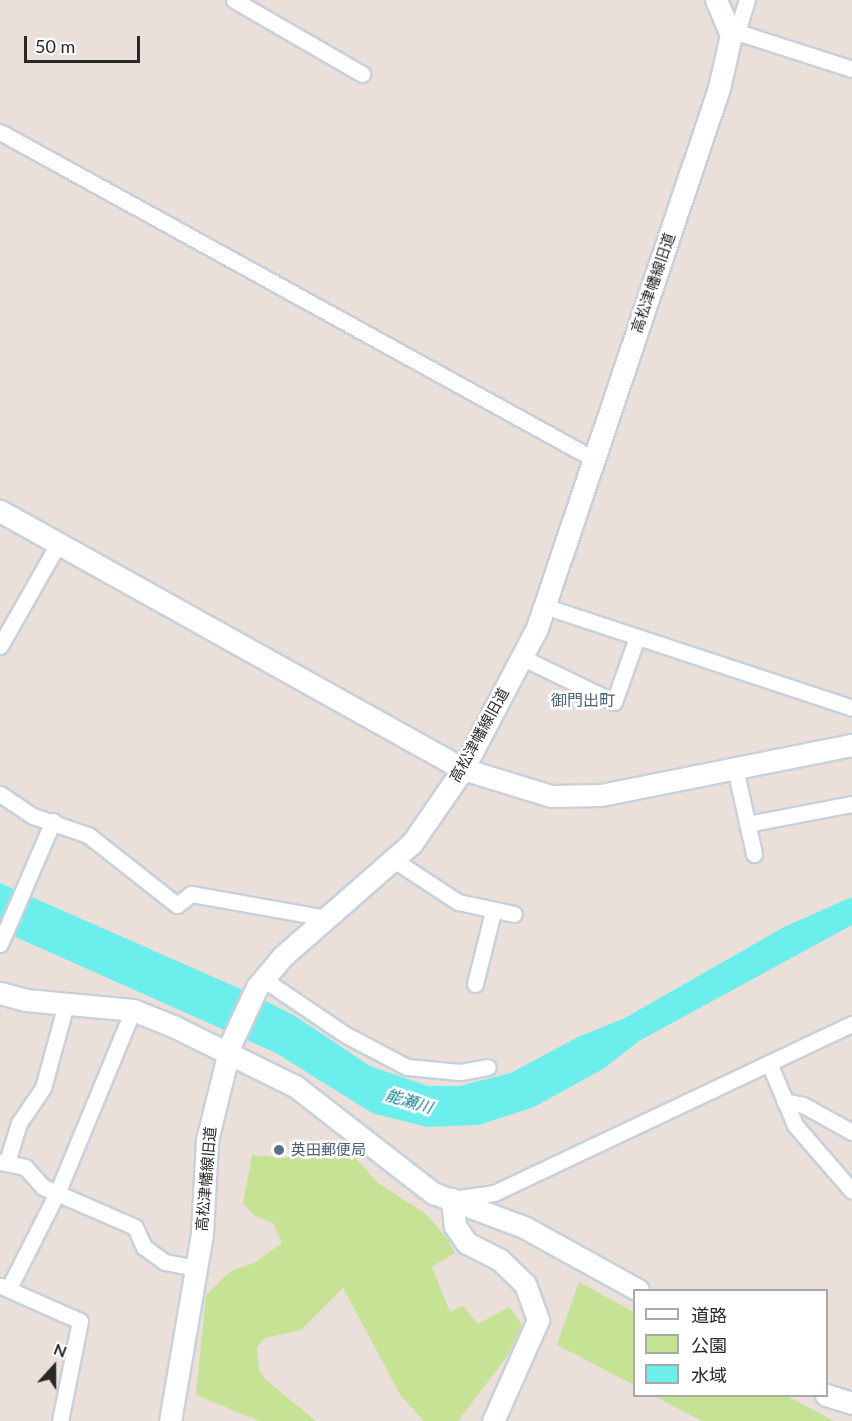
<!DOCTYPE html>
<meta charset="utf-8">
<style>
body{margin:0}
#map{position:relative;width:852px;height:1421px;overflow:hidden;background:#ebdfda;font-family:Lato,"Noto Sans JP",sans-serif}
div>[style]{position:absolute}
.green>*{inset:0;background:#c5e295}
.water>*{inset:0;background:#6beeec}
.roads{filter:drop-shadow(2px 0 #c8d1db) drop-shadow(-2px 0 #c8d1db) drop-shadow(0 2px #c8d1db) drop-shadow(0 -2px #c8d1db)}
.street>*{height:15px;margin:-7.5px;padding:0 7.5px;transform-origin:7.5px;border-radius:7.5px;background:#fff}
.secondary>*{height:21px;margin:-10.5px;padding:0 10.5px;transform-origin:10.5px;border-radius:10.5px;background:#fff}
.dots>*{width:16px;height:16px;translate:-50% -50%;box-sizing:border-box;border:3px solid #fff;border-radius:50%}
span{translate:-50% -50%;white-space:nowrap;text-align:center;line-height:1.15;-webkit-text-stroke:5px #fff;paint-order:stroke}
.street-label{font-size:15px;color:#282828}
.service-label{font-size:15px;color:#4e5e75}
.left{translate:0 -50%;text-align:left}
.neighbourhood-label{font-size:16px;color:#495f78}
.water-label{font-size:16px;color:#0d828a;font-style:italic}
.legend{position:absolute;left:633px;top:1289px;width:195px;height:108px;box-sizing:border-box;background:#fff;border:2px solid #a9a9a9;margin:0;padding:8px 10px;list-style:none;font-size:18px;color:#282828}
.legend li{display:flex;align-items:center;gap:12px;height:30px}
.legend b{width:30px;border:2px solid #a9a9a9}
.north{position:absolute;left:24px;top:1337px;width:60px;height:60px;-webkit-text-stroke:4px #fff;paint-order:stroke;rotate:21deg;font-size:16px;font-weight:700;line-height:24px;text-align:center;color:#282828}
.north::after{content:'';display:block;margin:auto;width:21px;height:27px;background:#282828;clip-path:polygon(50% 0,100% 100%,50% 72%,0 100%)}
.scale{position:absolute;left:24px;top:36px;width:116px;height:27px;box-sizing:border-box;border:3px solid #282828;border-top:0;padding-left:8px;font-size:18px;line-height:21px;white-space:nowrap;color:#282828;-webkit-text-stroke:4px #fff;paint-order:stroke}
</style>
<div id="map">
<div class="green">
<div style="clip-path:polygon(342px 1143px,378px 1183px,426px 1214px,449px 1241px,455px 1253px,432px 1267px,450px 1312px,463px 1306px,478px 1324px,509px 1307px,522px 1325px,508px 1355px,458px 1421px,424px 1421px,401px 1396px,343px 1288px,301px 1330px,265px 1338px,257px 1347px,259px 1370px,266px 1380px,316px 1421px,260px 1421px,196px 1395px,206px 1295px,231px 1271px,254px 1263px,282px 1243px,273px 1223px,255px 1216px,243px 1203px,252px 1155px,287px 1158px,319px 1145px)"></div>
<div style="clip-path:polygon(579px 1282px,634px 1312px,634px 1385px,557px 1345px)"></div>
<div style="clip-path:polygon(654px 1396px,787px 1396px,834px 1421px,702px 1421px)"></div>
</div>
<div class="water">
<div style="clip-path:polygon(0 883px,252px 994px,295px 1016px,370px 1066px,428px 1086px,459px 1086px,511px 1073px,578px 1037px,623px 1019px,784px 927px,852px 897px,852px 925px,639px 1041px,603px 1069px,534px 1107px,479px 1125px,427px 1127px,372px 1113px,276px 1053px,0 930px)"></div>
</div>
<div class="roads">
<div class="street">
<div style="left:234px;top:0;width:148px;rotate:30deg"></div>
<div style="left:737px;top:32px;width:121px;rotate:17.8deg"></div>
<div style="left:731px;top:35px;width:7px;rotate:-27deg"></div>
<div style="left:737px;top:32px;width:34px;rotate:-73deg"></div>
<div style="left:0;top:132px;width:676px;rotate:28.84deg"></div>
<div style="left:544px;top:606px;width:324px;rotate:18.3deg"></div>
<div style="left:0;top:646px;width:117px;rotate:-60.4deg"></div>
<div style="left:521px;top:657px;width:103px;rotate:25.8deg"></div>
<div style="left:614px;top:702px;width:69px;rotate:-70.5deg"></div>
<div style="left:735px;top:768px;width:88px;rotate:77.5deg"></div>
<div style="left:0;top:794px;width:40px;rotate:34deg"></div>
<div style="left:33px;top:816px;width:58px;rotate:19.1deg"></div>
<div style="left:88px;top:835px;width:113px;rotate:38.2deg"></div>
<div style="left:177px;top:905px;width:18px;rotate:-38deg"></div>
<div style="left:191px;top:894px;width:138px;rotate:10deg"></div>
<div style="left:747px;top:824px;width:107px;rotate:-10.8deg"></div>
<div style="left:394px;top:860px;width:77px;rotate:33.3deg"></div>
<div style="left:458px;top:902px;width:57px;rotate:12.1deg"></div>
<div style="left:0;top:944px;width:134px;rotate:-66.7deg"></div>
<div style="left:263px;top:979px;width:100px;rotate:34deg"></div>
<div style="left:346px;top:1035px;width:69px;rotate:27.7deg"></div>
<div style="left:407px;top:1067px;width:53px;rotate:5.4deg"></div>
<div style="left:460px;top:1072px;width:28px;rotate:-10deg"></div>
<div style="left:475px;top:984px;width:74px;rotate:-76deg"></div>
<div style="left:769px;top:1063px;width:67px;rotate:67.2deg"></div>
<div style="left:795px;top:1125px;width:87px;rotate:49.2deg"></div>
<div style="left:784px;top:1101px;width:19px;rotate:12deg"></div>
<div style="left:803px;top:1105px;width:56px;rotate:28.9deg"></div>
<div style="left:0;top:1162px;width:25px;rotate:11deg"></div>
<div style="left:25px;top:1167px;width:27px;rotate:48deg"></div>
<div style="left:43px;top:1187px;width:100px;rotate:23.5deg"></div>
<div style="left:135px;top:1227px;width:22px;rotate:66deg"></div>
<div style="left:144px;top:1247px;width:26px;rotate:36deg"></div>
<div style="left:165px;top:1262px;width:33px;rotate:11deg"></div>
<div style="left:7px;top:1162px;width:41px;rotate:-72.9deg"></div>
<div style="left:19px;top:1123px;width:42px;rotate:-55.6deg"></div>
<div style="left:43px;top:1088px;width:87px;rotate:-74.7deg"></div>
<div style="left:452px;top:1199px;width:42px;rotate:-8.1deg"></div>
<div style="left:494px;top:1193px;width:396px;rotate:-25.3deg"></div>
<div style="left:1px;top:1286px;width:86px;rotate:23.9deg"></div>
<div style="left:80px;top:1321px;width:102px;rotate:101.3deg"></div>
<div style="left:9px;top:1288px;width:109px;rotate:-63.2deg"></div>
<div style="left:58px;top:1191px;width:196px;rotate:-67.5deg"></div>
</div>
<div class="secondary">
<div style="left:0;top:511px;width:530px;rotate:29.13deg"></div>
<div style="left:463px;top:769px;width:92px;rotate:17.1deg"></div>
<div style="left:551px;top:796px;width:50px;rotate:-1.1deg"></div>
<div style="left:601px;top:795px;width:256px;rotate:-11.3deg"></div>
<div style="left:0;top:993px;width:27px;rotate:15deg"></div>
<div style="left:26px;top:1000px;width:107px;rotate:5.3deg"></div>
<div style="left:133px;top:1010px;width:45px;rotate:22deg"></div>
<div style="left:175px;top:1027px;width:134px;rotate:26.2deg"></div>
<div style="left:295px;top:1086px;width:175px;rotate:37.8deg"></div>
<div style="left:433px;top:1193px;width:97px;rotate:20.5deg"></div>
<div style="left:524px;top:1227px;width:130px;rotate:28.9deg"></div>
<div style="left:452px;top:1199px;width:27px;rotate:84deg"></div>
<div style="left:455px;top:1226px;width:21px;rotate:55deg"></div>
<div style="left:467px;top:1243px;width:36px;rotate:27deg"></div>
<div style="left:499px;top:1259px;width:36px;rotate:44deg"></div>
<div style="left:525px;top:1284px;width:38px;rotate:70deg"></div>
<div style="left:538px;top:1320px;width:111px;rotate:114deg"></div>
<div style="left:826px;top:1395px;width:27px;rotate:17deg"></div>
<div style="left:170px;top:1421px;width:191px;rotate:-80.3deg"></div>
<div style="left:202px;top:1233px;width:93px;rotate:-86.9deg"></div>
<div style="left:207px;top:1140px;width:100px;rotate:-76.1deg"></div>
<div style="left:231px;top:1043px;width:62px;rotate:-65.1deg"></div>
<div style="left:257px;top:987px;width:40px;rotate:-50deg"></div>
<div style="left:283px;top:956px;width:171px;rotate:-41.2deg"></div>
<div style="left:412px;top:843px;width:90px;rotate:-55.4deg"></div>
<div style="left:463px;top:769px;width:159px;rotate:-62.3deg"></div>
<div style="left:537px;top:628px;width:570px;rotate:-71.37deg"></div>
<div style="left:719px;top:88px;width:54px;rotate:-77.2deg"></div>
<div style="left:731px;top:35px;width:38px;rotate:-113deg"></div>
</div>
</div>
<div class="dots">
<div style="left:279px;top:1150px;background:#5c6f8a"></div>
</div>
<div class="street-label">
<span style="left:653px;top:283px;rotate:-71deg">高松津幡線旧道</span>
<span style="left:479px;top:735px;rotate:-61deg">高松津幡線旧道</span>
<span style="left:206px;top:1179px;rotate:-85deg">高松津幡線旧道</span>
</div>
<div class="service-label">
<span class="left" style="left:291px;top:1150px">英田郵便局</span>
</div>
<div class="neighbourhood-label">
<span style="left:583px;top:700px">御門出町</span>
</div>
<div class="water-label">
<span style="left:409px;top:1101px;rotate:17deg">能瀬川</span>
</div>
<ul class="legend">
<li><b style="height:8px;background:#fff"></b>道路</li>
<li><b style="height:16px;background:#c5e295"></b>公園</li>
<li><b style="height:16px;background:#6beeec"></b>水域</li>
</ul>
<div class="north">N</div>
<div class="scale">50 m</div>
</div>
